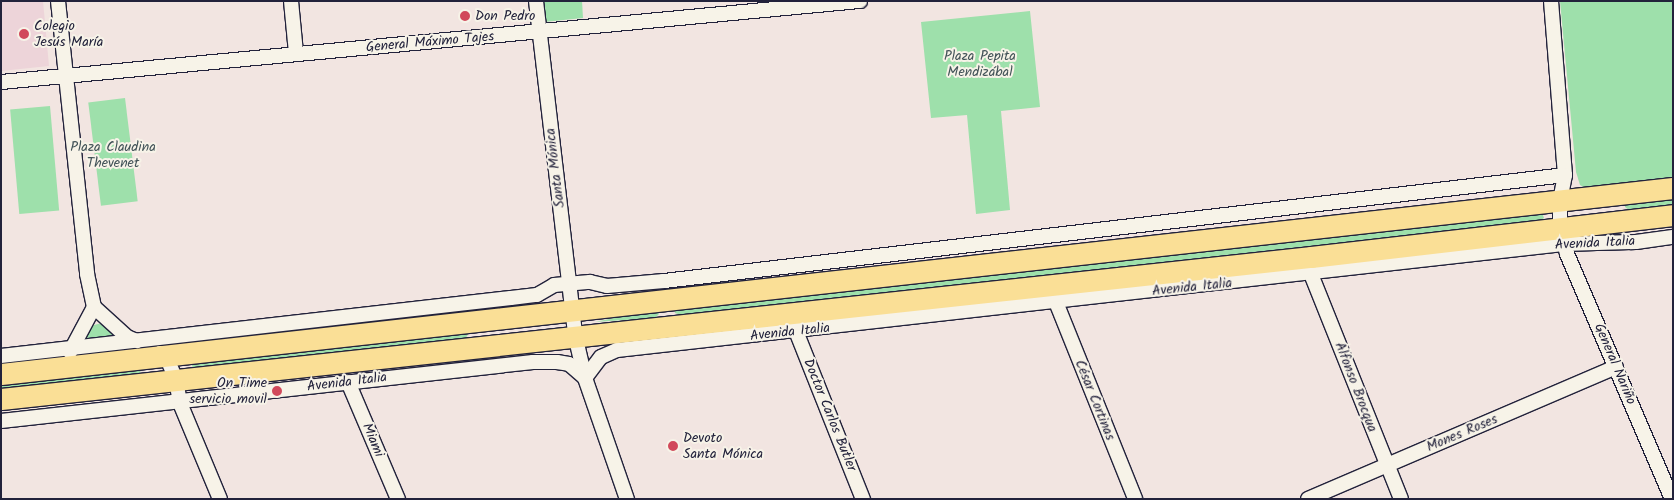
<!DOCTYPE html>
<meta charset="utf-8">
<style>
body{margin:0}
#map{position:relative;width:1674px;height:500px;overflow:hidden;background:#f2e5e1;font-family:Kalam,sans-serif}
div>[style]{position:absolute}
.built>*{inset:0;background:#edd4d9}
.green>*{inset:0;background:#9ee0ab;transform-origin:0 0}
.roads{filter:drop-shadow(1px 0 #22223b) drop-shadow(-1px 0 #22223b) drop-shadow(0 1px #22223b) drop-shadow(0 -1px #22223b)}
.minor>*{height:14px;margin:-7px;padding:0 7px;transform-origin:7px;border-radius:7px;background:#f7f3e8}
.primary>*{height:21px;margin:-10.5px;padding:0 10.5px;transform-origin:10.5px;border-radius:10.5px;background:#fadf96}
.dots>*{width:14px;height:14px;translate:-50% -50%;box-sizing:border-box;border:2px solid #f7f3e8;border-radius:50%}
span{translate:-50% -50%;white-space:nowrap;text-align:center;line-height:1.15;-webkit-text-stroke:4px #f7f3e8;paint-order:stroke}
.poi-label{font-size:14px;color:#22223b}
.left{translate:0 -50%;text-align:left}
.right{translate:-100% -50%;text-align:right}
.street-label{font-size:14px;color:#22223b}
.park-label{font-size:14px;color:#415257}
.frame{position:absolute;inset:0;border:2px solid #22223b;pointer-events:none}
</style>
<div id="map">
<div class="built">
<div style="clip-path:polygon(1px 1px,43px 1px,49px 66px,1px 71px)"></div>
</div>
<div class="green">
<div style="clip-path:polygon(542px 1px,582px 1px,583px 18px,544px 22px)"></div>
<div style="clip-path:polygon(1560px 1px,1673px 1px,1673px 180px,1585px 188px,1580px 185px,1576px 172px)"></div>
<div style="clip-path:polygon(1030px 11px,1040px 107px,1001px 111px,1010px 210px,976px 214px,967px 115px,931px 118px,921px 22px)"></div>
<div style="left:125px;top:98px;width:104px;height:37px;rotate:83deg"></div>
<div style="left:50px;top:106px;width:105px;height:40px;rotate:85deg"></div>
<div style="clip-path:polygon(1673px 195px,1673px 206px,1629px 210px,1625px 207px,1625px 203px)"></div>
<div style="clip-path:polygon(1541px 210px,1544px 218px,1540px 221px,681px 315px,675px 313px,674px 309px)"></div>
<div style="clip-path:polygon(656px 309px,659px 314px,655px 318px,595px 322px)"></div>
<div style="clip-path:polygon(102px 323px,130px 345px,72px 353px,94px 325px)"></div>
<div style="clip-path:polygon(467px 329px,469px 333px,465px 339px,193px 368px,191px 363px)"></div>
<div style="clip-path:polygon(141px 368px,140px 374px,1px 391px,1px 380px)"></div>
</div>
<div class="roads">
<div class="minor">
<div style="left:58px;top:1px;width:275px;rotate:83.9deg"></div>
<div style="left:87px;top:274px;width:34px;rotate:78deg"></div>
<div style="left:291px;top:1px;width:52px;rotate:84.5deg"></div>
<div style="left:536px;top:1px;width:336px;rotate:83.3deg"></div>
<div style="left:575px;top:335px;width:44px;rotate:76.9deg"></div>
<div style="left:585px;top:378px;width:128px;rotate:70.9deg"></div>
<div style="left:1551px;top:1px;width:175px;rotate:85.4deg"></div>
<div style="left:1565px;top:175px;width:25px;rotate:101deg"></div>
<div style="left:1560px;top:200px;width:29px;rotate:90deg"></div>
<div style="left:1560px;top:229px;width:26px;rotate:74deg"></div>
<div style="left:1567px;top:254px;width:267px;rotate:66.8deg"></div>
<div style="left:1px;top:82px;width:863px;rotate:-5.39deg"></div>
<div style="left:1311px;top:274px;width:242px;rotate:68.2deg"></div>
<div style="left:1056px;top:302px;width:212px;rotate:68.1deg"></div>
<div style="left:796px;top:331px;width:181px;rotate:68.3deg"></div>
<div style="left:70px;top:352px;width:51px;rotate:-61.9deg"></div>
<div style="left:94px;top:307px;width:45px;rotate:42.3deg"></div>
<div style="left:127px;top:337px;width:11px;rotate:22deg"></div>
<div style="left:160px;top:353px;width:7px;rotate:27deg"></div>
<div style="left:166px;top:356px;width:26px;rotate:67deg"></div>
<div style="left:176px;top:380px;width:23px;rotate:80deg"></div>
<div style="left:180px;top:403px;width:104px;rotate:67.4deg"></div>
<div style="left:1px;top:356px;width:513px;rotate:-6.49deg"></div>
<div style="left:511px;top:298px;width:26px;rotate:-7deg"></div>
<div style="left:537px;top:295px;width:20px;rotate:-30deg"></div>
<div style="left:554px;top:285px;width:36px;rotate:-5deg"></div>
<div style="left:590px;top:282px;width:17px;rotate:13deg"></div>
<div style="left:607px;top:286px;width:57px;rotate:-5deg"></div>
<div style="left:664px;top:281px;width:907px;rotate:-6.71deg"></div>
<div style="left:585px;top:378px;width:26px;rotate:-53deg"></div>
<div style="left:601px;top:357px;width:17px;rotate:-24deg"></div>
<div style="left:617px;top:350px;width:952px;rotate:-6.39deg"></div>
<div style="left:1563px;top:244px;width:73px;rotate:-1.6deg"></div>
<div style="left:1636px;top:242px;width:37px;rotate:-8deg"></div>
<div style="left:348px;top:382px;width:127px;rotate:66.9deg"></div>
<div style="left:1px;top:421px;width:535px;rotate:-6.33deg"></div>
<div style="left:533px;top:362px;width:24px"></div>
<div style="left:557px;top:362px;width:12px;rotate:9deg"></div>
<div style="left:569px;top:364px;width:21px;rotate:41deg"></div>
<div style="left:1308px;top:499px;width:335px;rotate:-23.2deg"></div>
</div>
<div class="primary">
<div style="left:1px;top:374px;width:1682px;rotate:-6.35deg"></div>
<div style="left:1px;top:399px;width:1318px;rotate:-6.19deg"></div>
<div style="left:1311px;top:257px;width:364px;rotate:-6.6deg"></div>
</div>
</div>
<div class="dots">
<div style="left:465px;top:16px;background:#d1495b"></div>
<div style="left:24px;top:34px;background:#d1495b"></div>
<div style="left:277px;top:391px;background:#d1495b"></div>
<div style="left:673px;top:446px;background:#d1495b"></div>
</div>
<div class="poi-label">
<span class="left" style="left:475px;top:16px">Don Pedro</span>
<span class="left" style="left:34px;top:34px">Colegio<br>Jesús María</span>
<span class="right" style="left:267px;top:391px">On Time<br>servicio movil</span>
<span class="left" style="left:683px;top:446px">Devoto<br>Santa Mónica</span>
</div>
<div class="street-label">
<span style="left:430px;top:42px;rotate:-5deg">General Máximo Tajes</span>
<span style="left:555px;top:168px;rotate:-97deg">Santa Mónica</span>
<span style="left:1595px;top:243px;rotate:-3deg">Avenida Italia</span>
<span style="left:1192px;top:287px;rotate:-6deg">Avenida Italia</span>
<span style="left:790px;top:332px;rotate:-6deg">Avenida Italia</span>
<span style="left:1615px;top:364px;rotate:67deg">General Nariño</span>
<span style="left:347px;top:382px;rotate:-7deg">Avenida Italia</span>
<span style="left:1356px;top:387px;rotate:69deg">Alfonso Brocqua</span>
<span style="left:1095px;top:400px;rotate:68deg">César Cortinas</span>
<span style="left:830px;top:415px;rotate:68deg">Doctor Carlos Butler</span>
<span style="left:1462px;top:433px;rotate:-23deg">Mones Roses</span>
<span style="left:373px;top:440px;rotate:67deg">Miami</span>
</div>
<div class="park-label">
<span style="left:980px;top:64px">Plaza Pepita<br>Mendizábal</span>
<span style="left:113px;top:155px">Plaza Claudina<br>Thevenet</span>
</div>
<div class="frame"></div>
</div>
